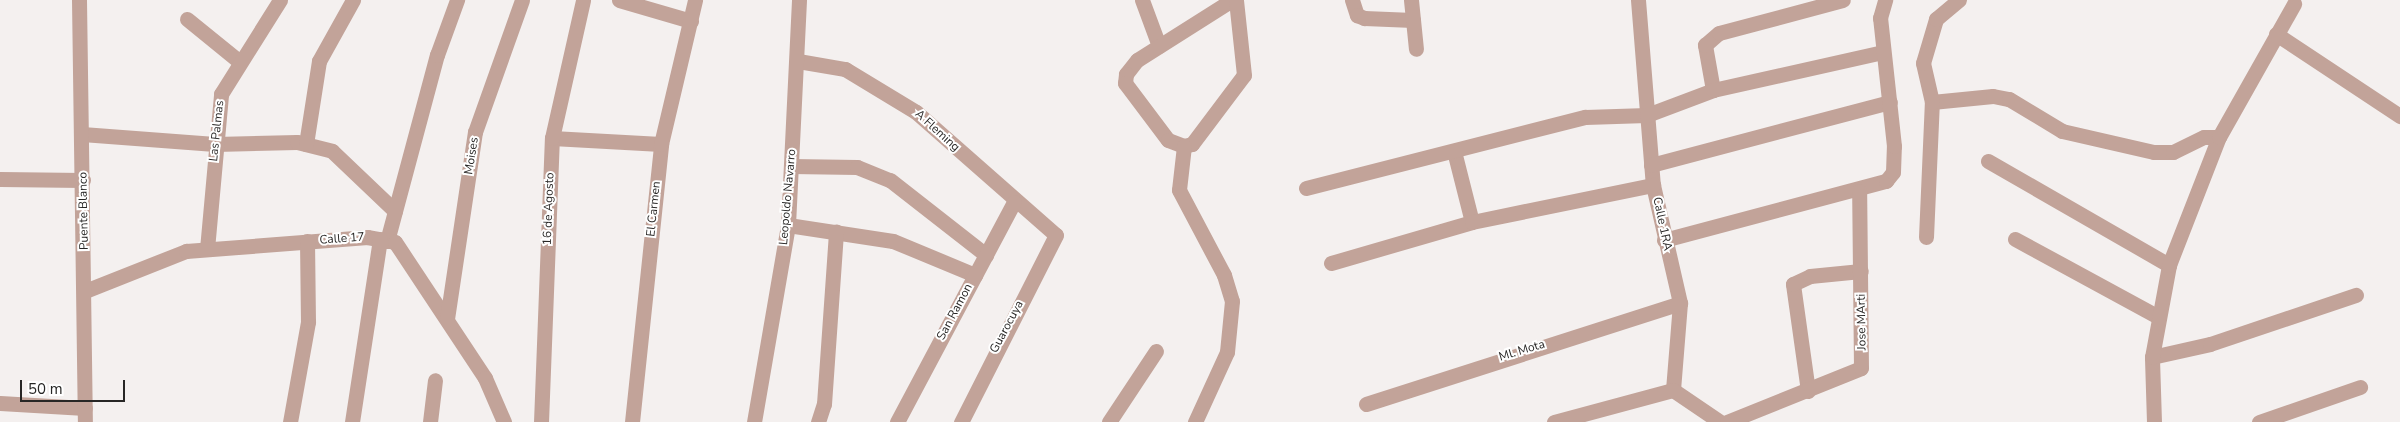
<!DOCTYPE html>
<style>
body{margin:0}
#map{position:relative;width:2400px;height:422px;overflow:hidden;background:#f4f0ef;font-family:"Nunito Sans",sans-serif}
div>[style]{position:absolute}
.minor>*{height:15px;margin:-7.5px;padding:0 7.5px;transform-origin:7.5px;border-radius:7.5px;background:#c2a399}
.tertiary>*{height:15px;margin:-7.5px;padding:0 7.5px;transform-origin:7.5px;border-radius:7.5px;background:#c2a399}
span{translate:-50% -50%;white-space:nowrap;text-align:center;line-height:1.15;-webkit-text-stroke:4px #fff;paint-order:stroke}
.street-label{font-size:12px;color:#272625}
.scale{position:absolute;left:20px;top:380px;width:105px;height:22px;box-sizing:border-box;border:2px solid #272625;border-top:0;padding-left:6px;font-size:15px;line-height:18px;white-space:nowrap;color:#272625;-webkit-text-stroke:4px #fff;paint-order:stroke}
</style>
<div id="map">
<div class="minor">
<div style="left:619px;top:0;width:75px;rotate:16.3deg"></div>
<div style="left:1142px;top:0;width:49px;rotate:69.7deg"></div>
<div style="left:1232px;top:0;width:112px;rotate:147.7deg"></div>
<div style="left:1137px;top:60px;width:18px;rotate:128deg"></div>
<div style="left:1126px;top:74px;width:9px;rotate:96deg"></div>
<div style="left:1125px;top:83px;width:71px;rotate:53deg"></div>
<div style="left:1168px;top:140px;width:17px;rotate:21deg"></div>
<div style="left:1184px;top:146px;width:8px;rotate:-14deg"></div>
<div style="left:1192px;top:144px;width:86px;rotate:-53deg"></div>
<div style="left:1244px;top:75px;width:75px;rotate:-96.1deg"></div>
<div style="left:1352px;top:0;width:16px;rotate:72deg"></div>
<div style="left:1357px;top:15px;width:8px;rotate:23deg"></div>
<div style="left:1364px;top:18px;width:49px;rotate:2.3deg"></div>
<div style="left:1411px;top:0;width:49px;rotate:84.2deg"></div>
<div style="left:1638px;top:0;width:186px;rotate:85.4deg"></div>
<div style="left:1653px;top:185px;width:121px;rotate:77.1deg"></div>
<div style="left:1680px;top:303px;width:87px;rotate:94.6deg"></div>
<div style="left:1673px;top:390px;width:57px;rotate:34.2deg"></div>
<div style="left:187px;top:19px;width:68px;rotate:39.1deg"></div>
<div style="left:2276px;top:34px;width:149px;rotate:33.5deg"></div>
<div style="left:798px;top:61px;width:48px;rotate:9.7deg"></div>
<div style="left:845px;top:69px;width:83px;rotate:31.2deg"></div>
<div style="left:916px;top:112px;width:186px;rotate:41.3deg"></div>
<div style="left:1056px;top:235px;width:210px;rotate:116.9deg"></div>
<div style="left:1713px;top:90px;width:46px;rotate:-100.1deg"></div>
<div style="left:1705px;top:45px;width:18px;rotate:-41deg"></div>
<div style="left:1719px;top:33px;width:128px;rotate:-14.9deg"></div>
<div style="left:1932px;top:102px;width:61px;rotate:-5.6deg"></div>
<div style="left:1993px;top:96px;width:16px;rotate:11deg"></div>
<div style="left:2009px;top:99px;width:62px;rotate:31.1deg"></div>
<div style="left:2062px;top:131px;width:94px;rotate:12.9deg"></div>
<div style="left:2154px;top:152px;width:19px"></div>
<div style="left:2173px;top:152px;width:34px;rotate:-26deg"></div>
<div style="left:2204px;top:137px;width:15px"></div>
<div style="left:82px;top:134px;width:133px;rotate:4.3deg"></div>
<div style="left:215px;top:144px;width:82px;rotate:-1.4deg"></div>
<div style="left:297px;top:142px;width:36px;rotate:14deg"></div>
<div style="left:332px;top:151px;width:87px;rotate:43.6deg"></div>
<div style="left:552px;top:138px;width:109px;rotate:3.2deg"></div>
<div style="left:306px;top:144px;width:84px;rotate:-81.1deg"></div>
<div style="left:319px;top:61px;width:70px;rotate:-60.9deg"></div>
<div style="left:1184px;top:146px;width:44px;rotate:96.5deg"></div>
<div style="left:1179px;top:190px;width:96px;rotate:62.1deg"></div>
<div style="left:1224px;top:275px;width:27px;rotate:73deg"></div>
<div style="left:1232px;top:301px;width:51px;rotate:95.6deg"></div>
<div style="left:1227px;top:352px;width:77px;rotate:114.6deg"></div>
<div style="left:1454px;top:151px;width:73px;rotate:75.8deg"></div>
<div style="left:1988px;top:161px;width:209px;rotate:29.9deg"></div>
<div style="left:1651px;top:165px;width:247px;rotate:-14.8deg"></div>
<div style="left:791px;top:166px;width:66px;rotate:0.9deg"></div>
<div style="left:857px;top:167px;width:35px;rotate:22deg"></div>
<div style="left:890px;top:180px;width:122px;rotate:38deg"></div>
<div style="left:1306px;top:188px;width:288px;rotate:-14.3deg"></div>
<div style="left:1585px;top:117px;width:62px;rotate:-1.8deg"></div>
<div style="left:1647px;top:115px;width:71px;rotate:-20.7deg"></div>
<div style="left:1713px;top:90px;width:174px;rotate:-12.6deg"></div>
<div style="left:788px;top:225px;width:106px;rotate:8.7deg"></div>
<div style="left:893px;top:241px;width:89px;rotate:22.5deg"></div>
<div style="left:1926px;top:237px;width:135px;rotate:-87.5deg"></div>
<div style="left:1932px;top:102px;width:40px;rotate:-103deg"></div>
<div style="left:1923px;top:63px;width:46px;rotate:-73.5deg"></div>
<div style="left:1936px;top:19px;width:30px;rotate:-40deg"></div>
<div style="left:2015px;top:239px;width:162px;rotate:28.5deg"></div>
<div style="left:1664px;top:240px;width:230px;rotate:-14.9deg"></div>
<div style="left:1886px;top:181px;width:11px;rotate:-52deg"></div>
<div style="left:1893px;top:172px;width:26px;rotate:-88deg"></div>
<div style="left:1894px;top:146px;width:129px;rotate:-96.2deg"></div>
<div style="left:1880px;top:18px;width:19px;rotate:-74deg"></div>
<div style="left:387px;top:241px;width:193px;rotate:-75deg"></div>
<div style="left:437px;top:55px;width:59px;rotate:-70deg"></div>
<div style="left:207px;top:249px;width:156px;rotate:-84.8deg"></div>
<div style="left:221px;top:94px;width:111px;rotate:-57.9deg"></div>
<div style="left:1331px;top:263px;width:147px;rotate:-16.2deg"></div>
<div style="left:1472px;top:222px;width:185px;rotate:-11.6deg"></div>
<div style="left:85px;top:291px;width:109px;rotate:-21.6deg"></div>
<div style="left:186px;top:251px;width:182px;rotate:-4.4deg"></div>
<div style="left:367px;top:237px;width:28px;rotate:10deg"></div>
<div style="left:395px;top:242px;width:163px;rotate:56.5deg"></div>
<div style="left:485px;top:378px;width:48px;rotate:66.6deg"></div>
<div style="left:447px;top:319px;width:189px;rotate:-81.5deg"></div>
<div style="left:475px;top:132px;width:140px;rotate:-70.4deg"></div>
<div style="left:2152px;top:357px;width:59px;rotate:-12.6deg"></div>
<div style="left:2210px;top:344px;width:154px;rotate:-18.6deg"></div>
<div style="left:1808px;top:391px;width:108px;rotate:-98deg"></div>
<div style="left:1793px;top:284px;width:19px;rotate:-25deg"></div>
<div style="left:1810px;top:276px;width:51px;rotate:-5.6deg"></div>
<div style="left:0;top:403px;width:85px;rotate:3.4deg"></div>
<div style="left:1366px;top:404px;width:330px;rotate:-17.8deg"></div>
<div style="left:290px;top:422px;width:102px;rotate:-79.8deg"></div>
<div style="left:308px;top:322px;width:81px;rotate:-90.7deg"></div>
<div style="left:352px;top:422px;width:185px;rotate:-81.3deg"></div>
<div style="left:430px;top:422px;width:42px;rotate:-83.2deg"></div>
<div style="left:541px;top:422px;width:284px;rotate:-87.8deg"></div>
<div style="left:552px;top:138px;width:141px;rotate:-77.3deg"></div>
<div style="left:632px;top:422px;width:280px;rotate:-84deg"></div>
<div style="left:661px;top:144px;width:148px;rotate:-76.7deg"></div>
<div style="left:754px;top:422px;width:200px;rotate:-80.2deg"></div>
<div style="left:788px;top:225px;width:225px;rotate:-87.2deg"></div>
<div style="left:818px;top:422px;width:19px;rotate:-72deg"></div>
<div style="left:824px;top:404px;width:173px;rotate:-86deg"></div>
<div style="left:897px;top:422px;width:249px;rotate:-62deg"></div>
<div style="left:1109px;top:422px;width:85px;rotate:-56.5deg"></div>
<div style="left:1554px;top:422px;width:123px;rotate:-15.1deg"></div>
<div style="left:1727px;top:422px;width:144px;rotate:-21.9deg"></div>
<div style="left:1861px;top:368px;width:177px;rotate:-90.6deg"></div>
<div style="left:2154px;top:422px;width:65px;rotate:-91.8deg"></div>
<div style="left:2152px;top:357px;width:94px;rotate:-79.5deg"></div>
<div style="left:2169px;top:265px;width:137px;rotate:-68.7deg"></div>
<div style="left:2219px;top:137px;width:153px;rotate:-60.6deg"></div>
<div style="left:2259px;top:422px;width:107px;rotate:-19.1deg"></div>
</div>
<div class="tertiary">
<div style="left:79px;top:0;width:422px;rotate:89.2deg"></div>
<div style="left:0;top:179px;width:83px;rotate:0.7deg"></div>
</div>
<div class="street-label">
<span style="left:217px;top:131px;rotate:-84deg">Las Palmas</span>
<span style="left:937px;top:131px;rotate:42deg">A Fleming</span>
<span style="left:472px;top:156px;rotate:-81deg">Moises</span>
<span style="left:788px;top:197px;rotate:-85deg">Leopoldo Navarro</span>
<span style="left:549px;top:209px;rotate:-88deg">16 de Agosto</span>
<span style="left:654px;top:209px;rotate:-84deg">El Carmen</span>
<span style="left:84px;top:211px;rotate:-91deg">Puente Blanco</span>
<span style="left:1662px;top:224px;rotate:78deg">Calle 1RA</span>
<span style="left:342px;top:239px;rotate:-4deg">Calle 17</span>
<span style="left:955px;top:312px;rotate:-62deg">San Ramon</span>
<span style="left:1862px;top:322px;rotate:-91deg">Jose MArti</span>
<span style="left:1007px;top:327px;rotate:-62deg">Guarocuya</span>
<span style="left:1522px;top:351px;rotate:-17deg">Ml. Mota</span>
</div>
<div class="scale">50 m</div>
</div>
